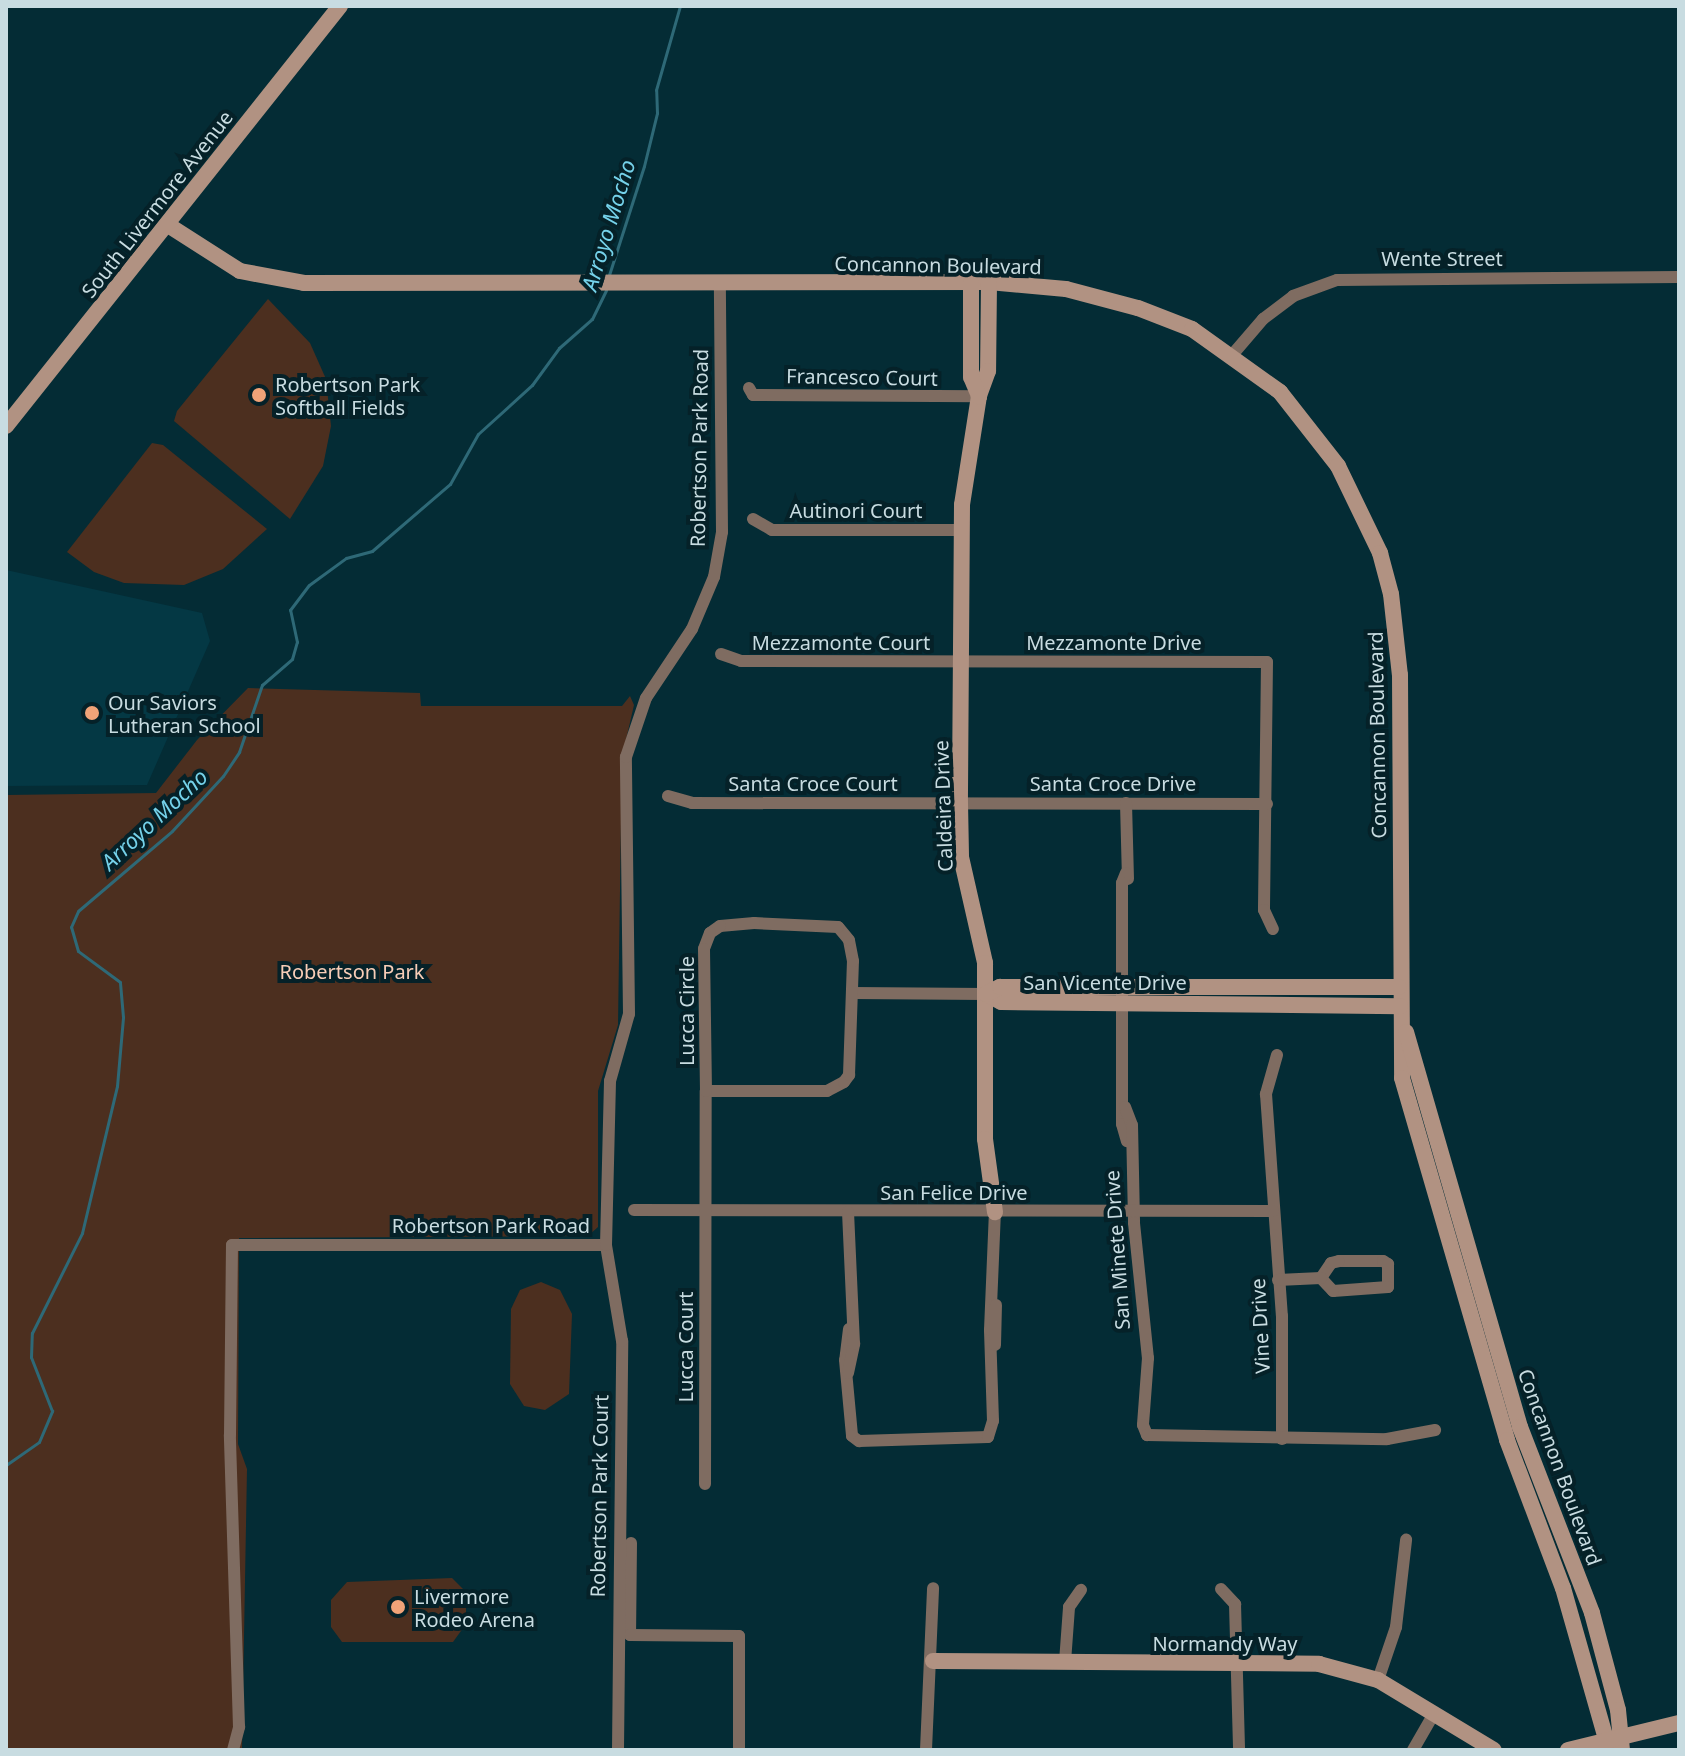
<!DOCTYPE html>
<style>
body{margin:0}
#map{position:relative;width:1685px;height:1756px;overflow:hidden;background:#042c35;font-family:"Noto Sans",sans-serif}
div>[style]{position:absolute}
.built>*{inset:0;background:#043844}
.green>*{inset:0;background:#4c2f1f}
.stream>*{height:3px;margin:-1.5px;padding:0 1.5px;transform-origin:1.5px;border-radius:1.5px;background:#2e6977}
.street>*{height:12px;margin:-6px;padding:0 6px;transform-origin:6px;border-radius:6px;background:#7f6c61}
.secondary>*{height:16px;margin:-8px;padding:0 8px;transform-origin:8px;border-radius:8px;background:#b19282}
.dots>*{width:22px;height:22px;translate:-50% -50%;box-sizing:border-box;border:4px solid #052128;border-radius:50%}
span{translate:-50% -50%;white-space:nowrap;text-align:center;line-height:1.15;-webkit-text-stroke:8px #052128;paint-order:stroke}
.street-label{font-size:20px;color:#c8dce1}
.poi-label{font-size:20px;color:#c8dce1}
.left{translate:0 -50%;text-align:left}
.park-label{font-size:20px;color:#f7cdb7}
.water-label{font-size:22px;color:#75d2ea;font-style:italic}
.frame{position:absolute;inset:0;border:8px solid #c8dce1;pointer-events:none}
</style>
<div id="map">
<div class="built">
<div style="clip-path:polygon(6px 570px,202px 613px,210px 641px,147px 785px,6px 786px)"></div>
</div>
<div class="green">
<div style="clip-path:polygon(268px 299px,310px 343px,326px 379px,331px 426px,323px 466px,290px 519px,174px 421px,177px 411px)"></div>
<div style="clip-path:polygon(152px 443px,163px 445px,267px 529px,223px 569px,184px 585px,124px 583px,94px 572px,67px 552px)"></div>
<div style="clip-path:polygon(248px 688px,420px 693px,421px 706px,622px 706px,630px 696px,634px 705px,622px 757px,618px 1025px,598px 1091px,598px 1227px,588px 1236px,239px 1238px,238px 1444px,247px 1469px,242px 1750px,6px 1750px,6px 795px,156px 793px,197px 740px)"></div>
<div style="clip-path:polygon(541px 1282px,560px 1290px,572px 1314px,569px 1394px,545px 1410px,524px 1406px,510px 1384px,511px 1309px,520px 1290px)"></div>
<div style="clip-path:polygon(452px 1578px,466px 1592px,466px 1624px,453px 1642px,342px 1642px,331px 1627px,331px 1600px,347px 1582px)"></div>
</div>
<div class="stream">
<div style="left:609px;top:275px;width:114px;rotate:-72.2deg"></div>
<div style="left:644px;top:166px;width:55px;rotate:-76.2deg"></div>
<div style="left:657px;top:113px;width:23px;rotate:-92deg"></div>
<div style="left:656px;top:90px;width:87px;rotate:-74.1deg"></div>
<div style="left:6px;top:1465px;width:40px;rotate:-34.9deg"></div>
<div style="left:39px;top:1442px;width:34px;rotate:-67deg"></div>
<div style="left:52px;top:1411px;width:58px;rotate:-111.3deg"></div>
<div style="left:31px;top:1357px;width:24px;rotate:-88deg"></div>
<div style="left:32px;top:1333px;width:112px;rotate:-63.4deg"></div>
<div style="left:82px;top:1233px;width:151px;rotate:-76.6deg"></div>
<div style="left:117px;top:1086px;width:69px;rotate:-85deg"></div>
<div style="left:123px;top:1017px;width:35px;rotate:-95deg"></div>
<div style="left:120px;top:982px;width:52px;rotate:-143.6deg"></div>
<div style="left:78px;top:951px;width:25px;rotate:-106deg"></div>
<div style="left:71px;top:927px;width:17px;rotate:-66deg"></div>
<div style="left:78px;top:911px;width:123px;rotate:-40.4deg"></div>
<div style="left:172px;top:831px;width:75px;rotate:-47.2deg"></div>
<div style="left:223px;top:776px;width:29px;rotate:-56deg"></div>
<div style="left:239px;top:752px;width:71px;rotate:-71.1deg"></div>
<div style="left:262px;top:685px;width:40px;rotate:-41deg"></div>
<div style="left:292px;top:659px;width:18px;rotate:-74deg"></div>
<div style="left:297px;top:642px;width:33px;rotate:-102deg"></div>
<div style="left:290px;top:610px;width:31px;rotate:-53deg"></div>
<div style="left:309px;top:585px;width:46px;rotate:-36.1deg"></div>
<div style="left:346px;top:558px;width:27px;rotate:-15deg"></div>
<div style="left:372px;top:551px;width:103px;rotate:-40.7deg"></div>
<div style="left:450px;top:484px;width:57px;rotate:-60.8deg"></div>
<div style="left:478px;top:434px;width:73px;rotate:-42.2deg"></div>
<div style="left:532px;top:385px;width:46px;rotate:-53.9deg"></div>
<div style="left:559px;top:348px;width:44px;rotate:-41.3deg"></div>
<div style="left:592px;top:319px;width:32px;rotate:-64deg"></div>
</div>
<div class="street">
<div style="left:1233px;top:354px;width:46px;rotate:-49.4deg"></div>
<div style="left:1263px;top:319px;width:38px;rotate:-37deg"></div>
<div style="left:1293px;top:296px;width:47px;rotate:-20deg"></div>
<div style="left:1337px;top:280px;width:342px;rotate:-0.5deg"></div>
<div style="left:749px;top:388px;width:8px;rotate:60deg"></div>
<div style="left:753px;top:395px;width:226px;rotate:0.3deg"></div>
<div style="left:753px;top:519px;width:22px;rotate:30deg"></div>
<div style="left:772px;top:530px;width:189px"></div>
<div style="left:721px;top:654px;width:21px;rotate:19deg"></div>
<div style="left:741px;top:661px;width:526px;rotate:0.11deg"></div>
<div style="left:1267px;top:662px;width:248px;rotate:90.7deg"></div>
<div style="left:1264px;top:910px;width:21px;rotate:65deg"></div>
<div style="left:668px;top:796px;width:25px;rotate:16deg"></div>
<div style="left:692px;top:803px;width:575px;rotate:0.1deg"></div>
<div style="left:1126px;top:803px;width:76px;rotate:88.5deg"></div>
<div style="left:1126px;top:873px;width:11px;rotate:112deg"></div>
<div style="left:1122px;top:883px;width:241px;rotate:90deg"></div>
<div style="left:1122px;top:1124px;width:18px;rotate:74deg"></div>
<div style="left:852px;top:993px;width:134px;rotate:0.4deg"></div>
<div style="left:1277px;top:1055px;width:41px;rotate:105.8deg"></div>
<div style="left:1266px;top:1094px;width:223px;rotate:85.9deg"></div>
<div style="left:1282px;top:1316px;width:123px;rotate:90deg"></div>
<div style="left:1125px;top:1107px;width:19px;rotate:69deg"></div>
<div style="left:1132px;top:1125px;width:98px;rotate:88.8deg"></div>
<div style="left:1134px;top:1223px;width:136px;rotate:84.1deg"></div>
<div style="left:1148px;top:1358px;width:67px;rotate:94.3deg"></div>
<div style="left:1143px;top:1425px;width:11px;rotate:68deg"></div>
<div style="left:1147px;top:1435px;width:240px;rotate:1deg"></div>
<div style="left:1387px;top:1439px;width:49px;rotate:-10.6deg"></div>
<div style="left:634px;top:1210px;width:639px;rotate:0.09deg"></div>
<div style="left:1339px;top:1261px;width:44px"></div>
<div style="left:1383px;top:1261px;width:6px;rotate:31deg"></div>
<div style="left:1388px;top:1264px;width:23px;rotate:90deg"></div>
<div style="left:1388px;top:1287px;width:55px;rotate:175.8deg"></div>
<div style="left:1333px;top:1291px;width:18px;rotate:-133deg"></div>
<div style="left:1321px;top:1278px;width:18px;rotate:-56deg"></div>
<div style="left:1331px;top:1263px;width:8px;rotate:-14deg"></div>
<div style="left:1278px;top:1280px;width:43px;rotate:-2.7deg"></div>
<div style="left:849px;top:1329px;width:31px;rotate:97deg"></div>
<div style="left:845px;top:1360px;width:76px;rotate:84.7deg"></div>
<div style="left:852px;top:1436px;width:9px;rotate:36deg"></div>
<div style="left:859px;top:1441px;width:129px;rotate:-1.8deg"></div>
<div style="left:988px;top:1437px;width:17px;rotate:-73deg"></div>
<div style="left:993px;top:1421px;width:91px;rotate:-91.9deg"></div>
<div style="left:990px;top:1330px;width:118px;rotate:-87.6deg"></div>
<div style="left:995px;top:1345px;width:40px;rotate:-88.6deg"></div>
<div style="left:848px;top:1373px;width:30px;rotate:-78deg"></div>
<div style="left:854px;top:1344px;width:132px;rotate:-92.6deg"></div>
<div style="left:705px;top:1484px;width:393px;rotate:-89.9deg"></div>
<div style="left:706px;top:1091px;width:121px"></div>
<div style="left:827px;top:1091px;width:19px;rotate:-28deg"></div>
<div style="left:844px;top:1082px;width:9px;rotate:-54deg"></div>
<div style="left:849px;top:1075px;width:114px;rotate:-88deg"></div>
<div style="left:853px;top:961px;width:21px;rotate:-101deg"></div>
<div style="left:849px;top:940px;width:17px;rotate:-130deg"></div>
<div style="left:838px;top:927px;width:84px;rotate:-177.3deg"></div>
<div style="left:754px;top:923px;width:34px;rotate:175deg"></div>
<div style="left:720px;top:926px;width:12px;rotate:145deg"></div>
<div style="left:710px;top:933px;width:17px;rotate:111deg"></div>
<div style="left:704px;top:949px;width:142px;rotate:89.2deg"></div>
<div style="left:631px;top:1543px;width:92px;rotate:90.6deg"></div>
<div style="left:630px;top:1635px;width:109px;rotate:0.5deg"></div>
<div style="left:739px;top:1636px;width:114px;rotate:90deg"></div>
<div style="left:1221px;top:1589px;width:21px;rotate:47deg"></div>
<div style="left:1235px;top:1604px;width:146px;rotate:88.4deg"></div>
<div style="left:1065px;top:1662px;width:55px;rotate:-85.8deg"></div>
<div style="left:1069px;top:1607px;width:21px;rotate:-55deg"></div>
<div style="left:1378px;top:1680px;width:56px;rotate:-71.2deg"></div>
<div style="left:1396px;top:1627px;width:88px;rotate:-83.4deg"></div>
<div style="left:233px;top:1750px;width:24px;rotate:-75deg"></div>
<div style="left:239px;top:1727px;width:292px;rotate:-91.8deg"></div>
<div style="left:230px;top:1435px;width:190px;rotate:-89.4deg"></div>
<div style="left:232px;top:1245px;width:374px"></div>
<div style="left:618px;top:1750px;width:409px;rotate:-89.4deg"></div>
<div style="left:622px;top:1341px;width:97px;rotate:-99.5deg"></div>
<div style="left:606px;top:1245px;width:164px;rotate:-88.6deg"></div>
<div style="left:610px;top:1081px;width:70px;rotate:-74.2deg"></div>
<div style="left:629px;top:1014px;width:257px;rotate:-90.7deg"></div>
<div style="left:626px;top:757px;width:62px;rotate:-71.3deg"></div>
<div style="left:646px;top:698px;width:83px;rotate:-56.3deg"></div>
<div style="left:692px;top:629px;width:56px;rotate:-67.1deg"></div>
<div style="left:714px;top:577px;width:46px;rotate:-79.9deg"></div>
<div style="left:722px;top:532px;width:248px;rotate:-90.5deg"></div>
<div style="left:926px;top:1750px;width:162px;rotate:-87.5deg"></div>
<div style="left:1413px;top:1750px;width:38px;rotate:-60deg"></div>
</div>
<div class="secondary">
<div style="left:168px;top:225px;width:85px;rotate:32.6deg"></div>
<div style="left:240px;top:271px;width:65px;rotate:10.6deg"></div>
<div style="left:304px;top:283px;width:685px;rotate:-0.08deg"></div>
<div style="left:989px;top:282px;width:77px;rotate:5.2deg"></div>
<div style="left:1066px;top:289px;width:74px;rotate:14.8deg"></div>
<div style="left:1138px;top:308px;width:58px;rotate:21.3deg"></div>
<div style="left:1192px;top:329px;width:108px;rotate:35.6deg"></div>
<div style="left:1280px;top:392px;width:94px;rotate:51.9deg"></div>
<div style="left:1338px;top:466px;width:97px;rotate:64.2deg"></div>
<div style="left:1380px;top:553px;width:42px;rotate:75deg"></div>
<div style="left:1391px;top:594px;width:81px;rotate:83.7deg"></div>
<div style="left:1400px;top:675px;width:403px;rotate:89.7deg"></div>
<div style="left:1402px;top:1078px;width:377px;rotate:73.8deg"></div>
<div style="left:1507px;top:1440px;width:158px;rotate:69.3deg"></div>
<div style="left:1563px;top:1588px;width:168px;rotate:74.1deg"></div>
<div style="left:989px;top:282px;width:89px;rotate:90.6deg"></div>
<div style="left:988px;top:371px;width:27px;rotate:110deg"></div>
<div style="left:979px;top:396px;width:110px;rotate:98.9deg"></div>
<div style="left:962px;top:505px;width:298px;rotate:90.4deg"></div>
<div style="left:960px;top:803px;width:54px;rotate:88.9deg"></div>
<div style="left:961px;top:857px;width:109px;rotate:77.2deg"></div>
<div style="left:985px;top:963px;width:176px;rotate:90deg"></div>
<div style="left:985px;top:1139px;width:74px;rotate:82.2deg"></div>
<div style="left:971px;top:283px;width:94px;rotate:90deg"></div>
<div style="left:971px;top:377px;width:21px;rotate:67deg"></div>
<div style="left:6px;top:426px;width:537px;rotate:-51.51deg"></div>
<div style="left:986px;top:994px;width:17px;rotate:28deg"></div>
<div style="left:1001px;top:1002px;width:399px;rotate:0.6deg"></div>
<div style="left:986px;top:994px;width:16px;rotate:-27deg"></div>
<div style="left:1000px;top:987px;width:399px"></div>
<div style="left:1406px;top:1032px;width:411px;rotate:73.9deg"></div>
<div style="left:1520px;top:1427px;width:199px;rotate:68.8deg"></div>
<div style="left:1592px;top:1613px;width:100px;rotate:75deg"></div>
<div style="left:1618px;top:1710px;width:40px;rotate:84.3deg"></div>
<div style="left:933px;top:1661px;width:386px;rotate:0.4deg"></div>
<div style="left:1319px;top:1664px;width:61px;rotate:15.2deg"></div>
<div style="left:1378px;top:1680px;width:135px;rotate:31.1deg"></div>
<div style="left:1568px;top:1750px;width:114px;rotate:-13.7deg"></div>
</div>
<div class="dots">
<div style="left:259px;top:395px;background:#f0a378"></div>
<div style="left:92px;top:713px;background:#f0a378"></div>
<div style="left:398px;top:1607px;background:#f0a378"></div>
</div>
<div class="street-label">
<span style="left:157px;top:204px;rotate:-52deg">South Livermore Avenue</span>
<span style="left:1442px;top:258px">Wente Street</span>
<span style="left:938px;top:265px;rotate:1deg">Concannon Boulevard</span>
<span style="left:862px;top:377px;rotate:1deg">Francesco Court</span>
<span style="left:699px;top:448px;rotate:-89deg">Robertson Park Road</span>
<span style="left:856px;top:510px">Autinori Court</span>
<span style="left:841px;top:642px">Mezzamonte Court</span>
<span style="left:1114px;top:642px">Mezzamonte Drive</span>
<span style="left:1377px;top:735px;rotate:-91deg">Concannon Boulevard</span>
<span style="left:813px;top:783px">Santa Croce Court</span>
<span style="left:1113px;top:783px">Santa Croce Drive</span>
<span style="left:943px;top:806px;rotate:-92deg">Caldeira Drive</span>
<span style="left:1105px;top:982px">San Vicente Drive</span>
<span style="left:686px;top:1011px;rotate:-90deg">Lucca Circle</span>
<span style="left:954px;top:1192px">San Felice Drive</span>
<span style="left:491px;top:1225px">Robertson Park Road</span>
<span style="left:1117px;top:1250px;rotate:-94deg">San Minete Drive</span>
<span style="left:1260px;top:1326px;rotate:-93deg">Vine Drive</span>
<span style="left:685px;top:1347px;rotate:-90deg">Lucca Court</span>
<span style="left:1560px;top:1467px;rotate:70deg">Concannon Boulevard</span>
<span style="left:599px;top:1496px;rotate:-89deg">Robertson Park Court</span>
<span style="left:1225px;top:1643px">Normandy Way</span>
</div>
<div class="poi-label">
<span class="left" style="left:275px;top:396px">Robertson Park<br>Softball Fields</span>
<span class="left" style="left:108px;top:714px">Our Saviors<br>Lutheran School</span>
<span class="left" style="left:414px;top:1608px">Livermore<br>Rodeo Arena</span>
</div>
<div class="park-label">
<span style="left:352px;top:971px">Robertson Park</span>
</div>
<div class="water-label">
<span style="left:608px;top:225px;rotate:-73deg">Arroyo Mocho</span>
<span style="left:154px;top:819px;rotate:-43deg">Arroyo Mocho</span>
</div>
<div class="frame"></div>
</div>
